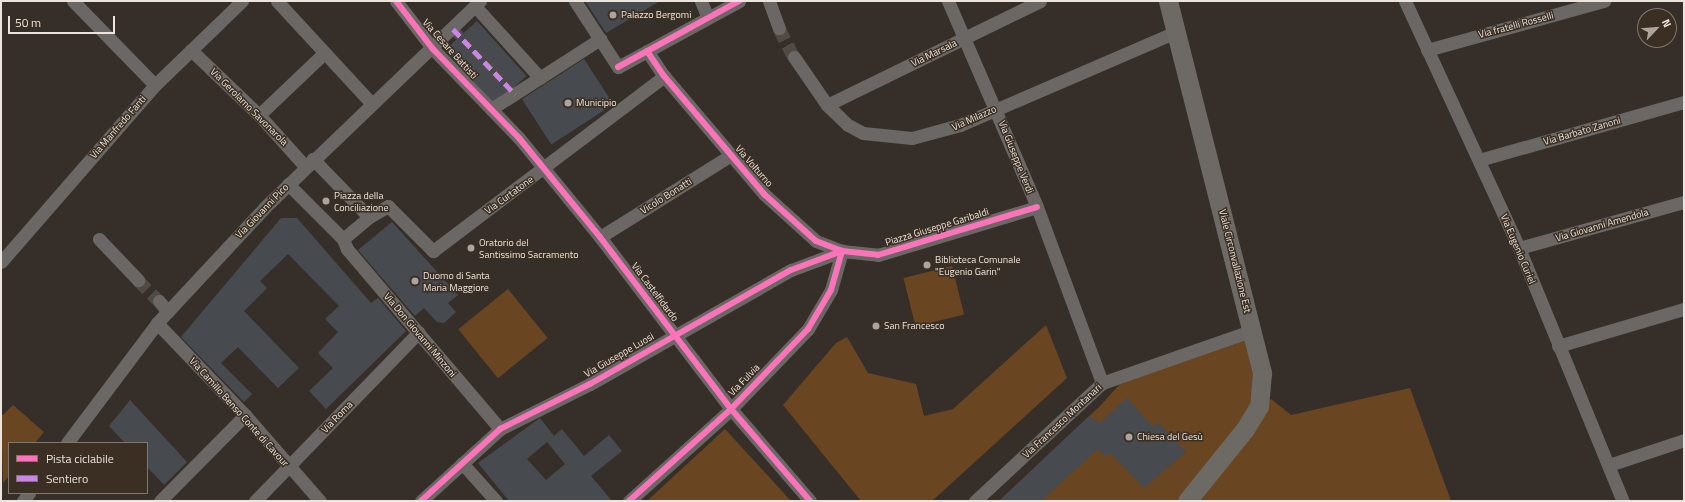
<!DOCTYPE html>
<meta charset="utf-8">
<style>
body{margin:0}
#map{position:relative;width:1685px;height:502px;overflow:hidden;background:#362f29;font-family:"Titillium Web",sans-serif}
div>[style]{position:absolute}
.green>*{inset:0;background:#694522;transform-origin:0 0}
.building>*{inset:0;background:#474b4f;transform-origin:0 0}
.pedestrian-tunnel>*{height:10px;margin-top:-5px;transform-origin:0;background:repeating-linear-gradient(90deg,#514a44 0 10px,transparent 0 15px)}
.minor-tunnel>*{height:13px;margin-top:-6.5px;transform-origin:0;background:repeating-linear-gradient(90deg,#514a44 0 13px,transparent 0 19px)}
.minor>*{height:13px;margin:-6.5px;padding:0 6.5px;transform-origin:6.5px;border-radius:6.5px;background:#6b6764}
.secondary>*{height:19px;margin:-9.5px;padding:0 9.5px;transform-origin:9.5px;border-radius:9.5px;background:#6d6a65}
.quiet>*{height:5px;margin-top:-2.5px;transform-origin:0;background:repeating-linear-gradient(90deg,#c787e3 0 10px,transparent 0 15px)}
.cycleway>*{height:6px;margin:-3px;padding:0 3px;transform-origin:3px;border-radius:3px;background:#fb73b8}
.dots>*{width:11px;height:11px;translate:-50% -50%;box-sizing:border-box;border:2px solid #3b2f24;border-radius:50%}
span{translate:-50% -50%;white-space:nowrap;text-align:center;line-height:1.15;-webkit-text-stroke:3px #3b2f24;paint-order:stroke}
.poi-label{font-size:10px;color:#ece4dd}
.left{translate:0 -50%;text-align:left}
.street-label{font-size:10px;color:#ece4dd}
.frame{position:absolute;inset:0;border:2px solid #ece4dd;pointer-events:none}
.legend{position:absolute;left:8px;top:442px;width:140px;height:52px;box-sizing:border-box;background:#3b2f24;border:1px solid #82776e;margin:0;padding:5px 7px;list-style:none;font-size:12px;color:#ece4dd}
.legend li{display:flex;align-items:center;gap:8px;height:20px}
.legend b{width:20px;border:1px solid #82776e}
.north{position:absolute;left:1637px;top:8px;width:40px;height:40px;box-sizing:border-box;background:#3b2f24;border:1px solid #82776e;border-radius:50%;rotate:64deg;font-size:11px;font-weight:700;line-height:16px;text-align:center;color:#ece4dd}
.north::after{content:'';display:block;margin:auto;width:14px;height:18px;background:#aca59e;clip-path:polygon(50% 0,100% 100%,50% 72%,0 100%)}
.scale{position:absolute;left:8px;top:16px;width:107px;height:18px;box-sizing:border-box;border:2px solid #ece4dd;border-top:0;padding-left:5px;font-size:12px;line-height:14px;white-space:nowrap;color:#ece4dd;-webkit-text-stroke:3px #3b2f24;paint-order:stroke}
</style>
<div id="map">
<div class="green">
<div style="left:952px;top:266px;width:50px;height:50px;rotate:76deg"></div>
<div style="left:508px;top:289px;width:63px;height:64px;rotate:51deg"></div>
<div style="clip-path:polygon(1046px 325px,1067px 378px,932px 501px,861px 501px,783px 405px,836px 343px,847px 337px,868px 373px,916px 384px,924px 416px,953px 409px)"></div>
<div style="clip-path:polygon(1253px 330px,1259px 406px,1185px 501px,999px 501px,1099px 407px,1119px 385px)"></div>
<div style="clip-path:polygon(1410px 388px,1451px 501px,1191px 501px,1271px 399px,1291px 415px)"></div>
<div style="clip-path:polygon(13px 405px,44px 432px,35px 443px,9px 443px,9px 476px,3px 483px,1px 413px,3px 415px)"></div>
<div style="clip-path:polygon(725px 429px,791px 501px,647px 501px)"></div>
</div>
<div class="building">
<div style="clip-path:polygon(585px 1px,660px 1px,606px 33px)"></div>
<div style="left:477px;top:21px;width:74px;height:43px;rotate:48deg"></div>
<div style="left:584px;top:59px;width:54px;height:74px;rotate:57deg"></div>
<div style="clip-path:polygon(281px 218px,297px 218px,371px 303px,378px 298px,406px 331px,326px 409px,309px 391px,333px 368px,318px 353px,338px 332px,325px 319px,339px 306px,288px 254px,260px 281px,267px 288px,244px 311px,299px 368px,278px 388px,238px 347px,221px 363px,252px 394px,244px 402px,181px 337px)"></div>
<div style="clip-path:polygon(392px 222px,458px 295px,448px 303px,456px 312px,444px 323px,437px 322px,424px 308px,415px 316px,358px 250px)"></div>
<div style="clip-path:polygon(1127px 398px,1153px 427px,1158px 422px,1186px 452px,1144px 488px,1110px 453px,1105px 457px,1098px 449px,1041px 501px,999px 501px,1089px 416px,1100px 423px)"></div>
<div style="clip-path:polygon(130px 400px,187px 462px,164px 485px,147px 467px,147px 443px,125px 443px,109px 426px)"></div>
<div style="clip-path:polygon(evenodd,540px 418px,554px 436px,562px 429px,584px 456px,609px 435px,622px 451px,591px 476px,612px 501px,509px 501px,478px 463px,540px 418px,547px 442px,565px 464px,546px 480px,527px 459px,547px 442px)"></div>
</div>
<div class="pedestrian-tunnel">
<div style="left:453px;top:29px;width:90px;rotate:46.4deg"></div>
</div>
<div class="minor-tunnel">
<div style="left:779px;top:28px;width:33px;rotate:63deg"></div>
<div style="left:138px;top:280px;width:30px;rotate:45deg"></div>
</div>
<div class="minor">
<div style="left:73px;top:1px;width:117px;rotate:45.7deg"></div>
<div style="left:277px;top:1px;width:140px;rotate:47.3deg"></div>
<div style="left:396px;top:1px;width:61px;rotate:52.4deg"></div>
<div style="left:433px;top:49px;width:124px;rotate:46deg"></div>
<div style="left:519px;top:138px;width:128px;rotate:50.7deg"></div>
<div style="left:600px;top:237px;width:216px;rotate:52.7deg"></div>
<div style="left:731px;top:409px;width:121px;rotate:49.3deg"></div>
<div style="left:575px;top:1px;width:79px;rotate:56.9deg"></div>
<div style="left:618px;top:67px;width:138px;rotate:-28.6deg"></div>
<div style="left:701px;top:1px;width:18px;rotate:68deg"></div>
<div style="left:769px;top:1px;width:29px;rotate:70deg"></div>
<div style="left:948px;top:1px;width:224px;rotate:66.6deg"></div>
<div style="left:1037px;top:207px;width:188px;rotate:69.7deg"></div>
<div style="left:1405px;top:1px;width:272px;rotate:65.2deg"></div>
<div style="left:1519px;top:248px;width:274px;rotate:67.7deg"></div>
<div style="left:475px;top:6px;width:97px;rotate:47.9deg"></div>
<div style="left:191px;top:50px;width:94px;rotate:43.7deg"></div>
<div style="left:259px;top:115px;width:69px;rotate:48deg"></div>
<div style="left:1427px;top:50px;width:184px;rotate:-15.5deg"></div>
<div style="left:647px;top:51px;width:30px;rotate:56deg"></div>
<div style="left:664px;top:76px;width:155px;rotate:49.7deg"></div>
<div style="left:764px;top:194px;width:70px;rotate:42.1deg"></div>
<div style="left:816px;top:241px;width:28px;rotate:21deg"></div>
<div style="left:842px;top:251px;width:36px;rotate:6deg"></div>
<div style="left:878px;top:255px;width:166px;rotate:-16.8deg"></div>
<div style="left:794px;top:57px;width:58px;rotate:55.5deg"></div>
<div style="left:827px;top:105px;width:29px;rotate:44deg"></div>
<div style="left:848px;top:125px;width:17px;rotate:28deg"></div>
<div style="left:863px;top:133px;width:49px;rotate:5.8deg"></div>
<div style="left:912px;top:138px;width:50px;rotate:-15.2deg"></div>
<div style="left:960px;top:125px;width:235px;rotate:-23.3deg"></div>
<div style="left:827px;top:105px;width:237px;rotate:-26deg"></div>
<div style="left:491px;top:109px;width:130px;rotate:-32.7deg"></div>
<div style="left:259px;top:115px;width:90px;rotate:-43.6deg"></div>
<div style="left:1479px;top:160px;width:213px;rotate:-15.8deg"></div>
<div style="left:288px;top:184px;width:78px;rotate:45deg"></div>
<div style="left:343px;top:239px;width:34px;rotate:-40deg"></div>
<div style="left:369px;top:217px;width:81px;rotate:-134deg"></div>
<div style="left:369px;top:217px;width:22px;rotate:-30deg"></div>
<div style="left:388px;top:206px;width:64px;rotate:45deg"></div>
<div style="left:433px;top:251px;width:290px;rotate:-37.1deg"></div>
<div style="left:600px;top:237px;width:155px;rotate:-32deg"></div>
<div style="left:99px;top:239px;width:57px;rotate:46.4deg"></div>
<div style="left:343px;top:239px;width:11px;rotate:68deg"></div>
<div style="left:347px;top:249px;width:236px;rotate:49.6deg"></div>
<div style="left:1519px;top:248px;width:171px;rotate:-15.6deg"></div>
<div style="left:1px;top:262px;width:235px;rotate:-49deg"></div>
<div style="left:155px;top:85px;width:121px;rotate:-44deg"></div>
<div style="left:159px;top:301px;width:14px;rotate:51deg"></div>
<div style="left:157px;top:323px;width:127px;rotate:46.3deg"></div>
<div style="left:245px;top:415px;width:114px;rotate:48.9deg"></div>
<div style="left:1558px;top:346px;width:131px;rotate:-16.4deg"></div>
<div style="left:67px;top:443px;width:150px;rotate:-53.1deg"></div>
<div style="left:157px;top:323px;width:158px;rotate:-47deg"></div>
<div style="left:265px;top:207px;width:298px;rotate:-43.8deg"></div>
<div style="left:462px;top:463px;width:51px;rotate:48.2deg"></div>
<div style="left:1609px;top:465px;width:79px;rotate:-18.4deg"></div>
<div style="left:23px;top:501px;width:10px;rotate:-53deg"></div>
<div style="left:160px;top:501px;width:121px;rotate:-45.3deg"></div>
<div style="left:255px;top:501px;width:235px;rotate:-45.9deg"></div>
<div style="left:421px;top:501px;width:107px;rotate:-42.3deg"></div>
<div style="left:500px;top:429px;width:101px;rotate:-26.6deg"></div>
<div style="left:590px;top:384px;width:231px;rotate:-29.6deg"></div>
<div style="left:791px;top:270px;width:54px;rotate:-20.4deg"></div>
<div style="left:629px;top:501px;width:137px;rotate:-42deg"></div>
<div style="left:731px;top:409px;width:111px;rotate:-46.1deg"></div>
<div style="left:808px;top:329px;width:45px;rotate:-59.5deg"></div>
<div style="left:831px;top:290px;width:41px;rotate:-74.2deg"></div>
<div style="left:975px;top:501px;width:173px;rotate:-42.9deg"></div>
<div style="left:1102px;top:383px;width:160px;rotate:-19.3deg"></div>
</div>
<div class="secondary">
<div style="left:1168px;top:1px;width:384px;rotate:75.8deg"></div>
<div style="left:1262px;top:373px;width:33px;rotate:95deg"></div>
<div style="left:1259px;top:406px;width:27px;rotate:121deg"></div>
<div style="left:1245px;top:429px;width:92px;rotate:128.9deg"></div>
</div>
<div class="quiet">
<div style="left:453px;top:29px;width:90px;rotate:46.4deg"></div>
</div>
<div class="cycleway">
<div style="left:396px;top:1px;width:61px;rotate:52.4deg"></div>
<div style="left:433px;top:49px;width:124px;rotate:46deg"></div>
<div style="left:519px;top:138px;width:128px;rotate:50.7deg"></div>
<div style="left:600px;top:237px;width:216px;rotate:52.7deg"></div>
<div style="left:731px;top:409px;width:121px;rotate:49.3deg"></div>
<div style="left:647px;top:51px;width:30px;rotate:56deg"></div>
<div style="left:664px;top:76px;width:155px;rotate:49.7deg"></div>
<div style="left:764px;top:194px;width:70px;rotate:42.1deg"></div>
<div style="left:816px;top:241px;width:28px;rotate:21deg"></div>
<div style="left:842px;top:251px;width:36px;rotate:6deg"></div>
<div style="left:878px;top:255px;width:166px;rotate:-16.8deg"></div>
<div style="left:618px;top:67px;width:138px;rotate:-28.6deg"></div>
<div style="left:421px;top:501px;width:107px;rotate:-42.3deg"></div>
<div style="left:500px;top:429px;width:101px;rotate:-26.6deg"></div>
<div style="left:590px;top:384px;width:231px;rotate:-29.6deg"></div>
<div style="left:791px;top:270px;width:54px;rotate:-20.4deg"></div>
<div style="left:629px;top:501px;width:137px;rotate:-42deg"></div>
<div style="left:731px;top:409px;width:111px;rotate:-46.1deg"></div>
<div style="left:808px;top:329px;width:45px;rotate:-59.5deg"></div>
<div style="left:831px;top:290px;width:41px;rotate:-74.2deg"></div>
</div>
<div class="dots">
<div style="left:613px;top:15px;background:#aca59e"></div>
<div style="left:568px;top:103px;background:#aca59e"></div>
<div style="left:326px;top:201px;background:#aca59e"></div>
<div style="left:471px;top:248px;background:#aca59e"></div>
<div style="left:927px;top:265px;background:#aca59e"></div>
<div style="left:415px;top:281px;background:#aca59e"></div>
<div style="left:876px;top:326px;background:#aca59e"></div>
<div style="left:1129px;top:437px;background:#aca59e"></div>
</div>
<div class="poi-label">
<span class="left" style="left:621px;top:15px">Palazzo Bergomi</span>
<span class="left" style="left:576px;top:103px">Municipio</span>
<span class="left" style="left:334px;top:201px">Piazza della<br>Conciliazione</span>
<span class="left" style="left:479px;top:248px">Oratorio del<br>Santissimo Sacramento</span>
<span class="left" style="left:935px;top:265px">Biblioteca Comunale<br>"Eugenio Garin"</span>
<span class="left" style="left:423px;top:281px">Duomo di Santa<br>Maria Maggiore</span>
<span class="left" style="left:884px;top:326px">San Francesco</span>
<span class="left" style="left:1137px;top:437px">Chiesa del Gesù</span>
</div>
<div class="street-label">
<span style="left:1516px;top:25px;rotate:-15deg">Via fratelli Rosselli</span>
<span style="left:450px;top:49px;rotate:48deg">Via Cesare Battisti</span>
<span style="left:934px;top:53px;rotate:-26deg">Via Marsala</span>
<span style="left:249px;top:107px;rotate:45deg">Via Gerolamo Savonarola</span>
<span style="left:974px;top:118px;rotate:-24deg">Via Milazzo</span>
<span style="left:118px;top:127px;rotate:-49deg">Via Manfredo Fanti</span>
<span style="left:1582px;top:131px;rotate:-16deg">Via Barbato Zanoni</span>
<span style="left:1016px;top:157px;rotate:68deg">Via Giuseppe Verdi</span>
<span style="left:754px;top:166px;rotate:49deg">Via Volturno</span>
<span style="left:509px;top:195px;rotate:-36deg">Via Curtatone</span>
<span style="left:666px;top:196px;rotate:-32deg">Vicolo Bonatti</span>
<span style="left:262px;top:211px;rotate:-46deg">Via Giovanni Pico</span>
<span style="left:1602px;top:225px;rotate:-16deg">Via Giovanni Amendola</span>
<span style="left:937px;top:227px;rotate:-17deg">Piazza Giuseppe Garibaldi</span>
<span style="left:1518px;top:249px;rotate:67deg">Via Eugenio Curiel</span>
<span style="left:1235px;top:261px;rotate:76deg">Viale Circonvallazione Est</span>
<span style="left:655px;top:292px;rotate:53deg">Via Castelfidardo</span>
<span style="left:420px;top:335px;rotate:50deg">Via Don Giovanni Minzoni</span>
<span style="left:619px;top:355px;rotate:-30deg">Via Giuseppe Luosi</span>
<span style="left:744px;top:380px;rotate:-46deg">Via Fulvia</span>
<span style="left:239px;top:412px;rotate:48deg">Via Camillo Benso Conte di Cavour</span>
<span style="left:337px;top:417px;rotate:-46deg">Via Roma</span>
<span style="left:1062px;top:421px;rotate:-43deg">Via Francesco Montanari</span>
</div>
<div class="frame"></div>
<ul class="legend">
<li><b style="height:5px;background:#fb73b8"></b>Pista ciclabile</li>
<li><b style="height:5px;background:#c787e3"></b>Sentiero</li>
</ul>
<div class="north">N</div>
<div class="scale">50 m</div>
</div>
